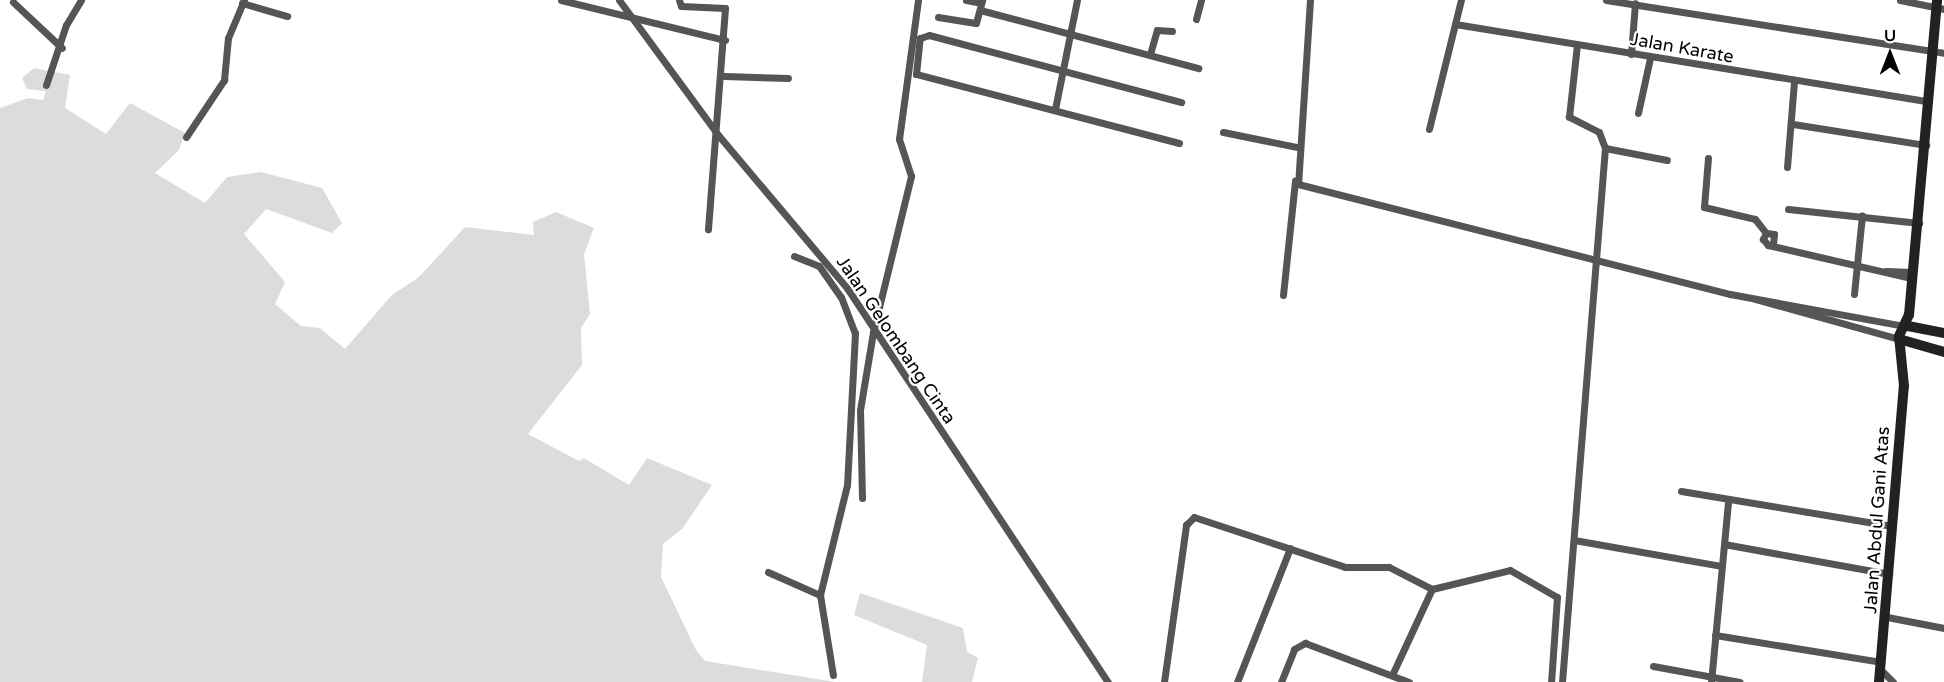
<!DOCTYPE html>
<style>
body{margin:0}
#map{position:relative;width:1944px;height:682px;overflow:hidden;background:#fff;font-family:"Varela Round",sans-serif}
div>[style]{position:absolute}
.green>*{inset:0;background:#dcdcdc}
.street>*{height:7px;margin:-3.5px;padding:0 3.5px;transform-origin:3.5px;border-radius:3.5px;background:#555}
.secondary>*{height:10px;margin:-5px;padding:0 5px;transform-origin:5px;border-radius:5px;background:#222}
span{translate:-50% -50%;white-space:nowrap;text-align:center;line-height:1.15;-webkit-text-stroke:4.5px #fff;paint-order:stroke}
.street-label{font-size:18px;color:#000}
.north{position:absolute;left:1860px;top:24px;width:60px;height:60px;-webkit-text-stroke:4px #fff;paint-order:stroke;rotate:0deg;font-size:16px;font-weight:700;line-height:24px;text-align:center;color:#000}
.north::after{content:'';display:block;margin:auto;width:21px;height:27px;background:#000;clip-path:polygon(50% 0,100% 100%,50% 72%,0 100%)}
</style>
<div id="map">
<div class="green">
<div style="clip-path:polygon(34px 68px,70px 75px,65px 108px,106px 134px,130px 103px,185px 133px,179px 150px,155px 173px,205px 203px,227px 177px,261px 172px,322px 188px,342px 223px,332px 233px,266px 209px,244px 234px,285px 282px,275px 304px,301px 326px,320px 328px,345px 349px,392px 295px,419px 277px,465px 227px,534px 235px,533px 222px,556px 212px,594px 228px,584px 254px,590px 314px,581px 328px,582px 365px,528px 434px,579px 461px,584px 458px,629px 485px,647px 458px,712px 485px,682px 529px,663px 544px,661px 577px,696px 650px,705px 661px,836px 682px,0 682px,0 108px,28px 98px,43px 100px,46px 91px,27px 89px,22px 78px)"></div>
<div style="clip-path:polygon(860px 593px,963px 628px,967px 652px,978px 658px,972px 682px,922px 682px,927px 645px,854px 615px)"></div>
</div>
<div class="street">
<div style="left:561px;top:0;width:169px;rotate:13.7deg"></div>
<div style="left:619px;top:0;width:169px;rotate:53.7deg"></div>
<div style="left:719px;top:136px;width:199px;rotate:49.9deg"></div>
<div style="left:847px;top:288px;width:473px;rotate:56.5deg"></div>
<div style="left:679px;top:0;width:6px;rotate:72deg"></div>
<div style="left:681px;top:6px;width:44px;rotate:2.6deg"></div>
<div style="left:725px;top:8px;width:222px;rotate:94.4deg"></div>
<div style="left:966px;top:0;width:15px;rotate:11deg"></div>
<div style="left:1310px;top:0;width:184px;rotate:93.7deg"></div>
<div style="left:1298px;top:184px;width:446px;rotate:14.3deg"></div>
<div style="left:1730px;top:294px;width:178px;rotate:10.4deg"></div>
<div style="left:1606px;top:0;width:342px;rotate:8.9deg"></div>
<div style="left:1900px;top:0;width:45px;rotate:11.6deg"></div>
<div style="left:13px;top:2px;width:67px;rotate:43.2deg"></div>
<div style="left:242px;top:3px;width:47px;rotate:16.1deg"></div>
<div style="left:980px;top:10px;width:226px;rotate:14.9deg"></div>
<div style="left:938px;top:17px;width:38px;rotate:9deg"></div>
<div style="left:976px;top:23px;width:24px;rotate:-75deg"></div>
<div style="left:1196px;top:19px;width:20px;rotate:-75deg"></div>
<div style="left:1455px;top:24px;width:480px;rotate:9.3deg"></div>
<div style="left:1150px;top:54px;width:25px;rotate:-74deg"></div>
<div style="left:1157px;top:30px;width:15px;rotate:4deg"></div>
<div style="left:1631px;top:54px;width:51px;rotate:-85.5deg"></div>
<div style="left:724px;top:76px;width:64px;rotate:1.8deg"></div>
<div style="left:46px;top:85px;width:63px;rotate:-71.6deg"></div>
<div style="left:66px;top:25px;width:29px;rotate:-59deg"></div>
<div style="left:1055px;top:109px;width:111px;rotate:-78.6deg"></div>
<div style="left:1638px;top:113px;width:56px;rotate:-77.7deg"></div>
<div style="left:1793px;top:124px;width:135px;rotate:9deg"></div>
<div style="left:1429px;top:129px;width:133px;rotate:-76.1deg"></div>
<div style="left:1223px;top:132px;width:76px;rotate:11.5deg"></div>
<div style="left:186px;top:137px;width:69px;rotate:-56.3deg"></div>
<div style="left:224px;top:80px;width:42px;rotate:-84.6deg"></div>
<div style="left:228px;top:38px;width:41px;rotate:-67.2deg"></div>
<div style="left:1179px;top:143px;width:272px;rotate:-165.3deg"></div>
<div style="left:916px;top:74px;width:36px;rotate:-84deg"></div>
<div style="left:920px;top:38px;width:9px;rotate:-18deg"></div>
<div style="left:929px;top:35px;width:261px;rotate:14.9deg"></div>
<div style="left:1605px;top:148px;width:63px;rotate:11deg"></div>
<div style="left:1708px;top:158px;width:49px;rotate:94.7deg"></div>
<div style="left:1704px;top:207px;width:52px;rotate:13.2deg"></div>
<div style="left:1755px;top:219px;width:18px;rotate:52deg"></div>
<div style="left:1787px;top:167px;width:86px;rotate:-85.3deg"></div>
<div style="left:1788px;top:209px;width:132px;rotate:6.1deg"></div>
<div style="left:1773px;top:244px;width:10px;rotate:-84deg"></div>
<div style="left:1774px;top:234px;width:8px;rotate:-173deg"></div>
<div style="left:1766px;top:233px;width:7px;rotate:117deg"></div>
<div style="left:1763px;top:239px;width:8px;rotate:50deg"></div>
<div style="left:1768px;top:245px;width:147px;rotate:13deg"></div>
<div style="left:794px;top:256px;width:27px;rotate:22deg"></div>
<div style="left:819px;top:266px;width:38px;rotate:55deg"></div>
<div style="left:841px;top:297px;width:39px;rotate:69deg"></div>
<div style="left:855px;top:333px;width:152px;rotate:93deg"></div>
<div style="left:847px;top:485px;width:113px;rotate:103.8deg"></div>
<div style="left:820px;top:595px;width:81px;rotate:80.8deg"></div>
<div style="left:1886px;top:271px;width:26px;rotate:2deg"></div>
<div style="left:1854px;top:294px;width:79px;rotate:-84.2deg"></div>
<div style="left:1283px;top:295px;width:115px;rotate:-84deg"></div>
<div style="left:1755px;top:299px;width:149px;rotate:15.5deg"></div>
<div style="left:1681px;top:491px;width:214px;rotate:9.4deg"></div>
<div style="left:862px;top:498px;width:88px;rotate:-91.3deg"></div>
<div style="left:860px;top:410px;width:79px;rotate:-80.5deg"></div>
<div style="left:873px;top:332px;width:161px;rotate:-76.3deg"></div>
<div style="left:911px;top:176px;width:39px;rotate:-108deg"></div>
<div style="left:899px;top:139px;width:140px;rotate:-82.2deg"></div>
<div style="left:1574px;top:540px;width:149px;rotate:10deg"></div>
<div style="left:1724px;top:544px;width:168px;rotate:10.3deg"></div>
<div style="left:768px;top:572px;width:57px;rotate:23.9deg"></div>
<div style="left:1887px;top:617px;width:58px;rotate:10.9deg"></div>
<div style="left:1715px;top:635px;width:168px;rotate:9.2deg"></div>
<div style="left:1653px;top:666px;width:88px;rotate:10.4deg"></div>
<div style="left:1881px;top:670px;width:17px;rotate:45deg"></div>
<div style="left:1392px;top:675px;width:95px;rotate:-65.1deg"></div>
<div style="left:1164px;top:682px;width:159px;rotate:-82deg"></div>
<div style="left:1186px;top:525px;width:11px;rotate:-45deg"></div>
<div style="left:1194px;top:517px;width:159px;rotate:18.3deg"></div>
<div style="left:1345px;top:567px;width:44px"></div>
<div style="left:1389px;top:567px;width:48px;rotate:27.1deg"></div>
<div style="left:1432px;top:589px;width:80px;rotate:-13.7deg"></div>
<div style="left:1510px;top:570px;width:54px;rotate:29.9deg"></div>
<div style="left:1557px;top:597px;width:85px;rotate:94deg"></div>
<div style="left:1237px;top:682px;width:144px;rotate:-68.4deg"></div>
<div style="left:1281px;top:682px;width:35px;rotate:-68deg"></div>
<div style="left:1294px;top:649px;width:13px;rotate:-29deg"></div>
<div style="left:1305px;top:643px;width:111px;rotate:20.6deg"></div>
<div style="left:1562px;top:682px;width:536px;rotate:-85.4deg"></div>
<div style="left:1605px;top:148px;width:17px;rotate:-111deg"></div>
<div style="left:1599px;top:132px;width:34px;rotate:-153deg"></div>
<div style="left:1569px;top:117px;width:73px;rotate:-83.7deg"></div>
<div style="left:1711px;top:682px;width:180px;rotate:-84.6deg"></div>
</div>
<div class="secondary">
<div style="left:1908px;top:326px;width:37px;rotate:11deg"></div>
<div style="left:1899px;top:339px;width:47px;rotate:16.1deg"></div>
<div style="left:1879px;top:682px;width:297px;rotate:-85.2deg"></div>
<div style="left:1904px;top:386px;width:50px;rotate:-95.7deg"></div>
<div style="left:1899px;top:336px;width:23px;rotate:-65deg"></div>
<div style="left:1909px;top:315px;width:316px;rotate:-84.9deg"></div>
</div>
<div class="street-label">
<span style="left:1682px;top:48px;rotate:10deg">Jalan Karate</span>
<span style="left:896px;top:340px;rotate:56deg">Jalan Gelombang Cinta</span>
<span style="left:1877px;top:520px;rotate:-86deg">Jalan Abdul Gani Atas</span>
</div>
<div class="north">U</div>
</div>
